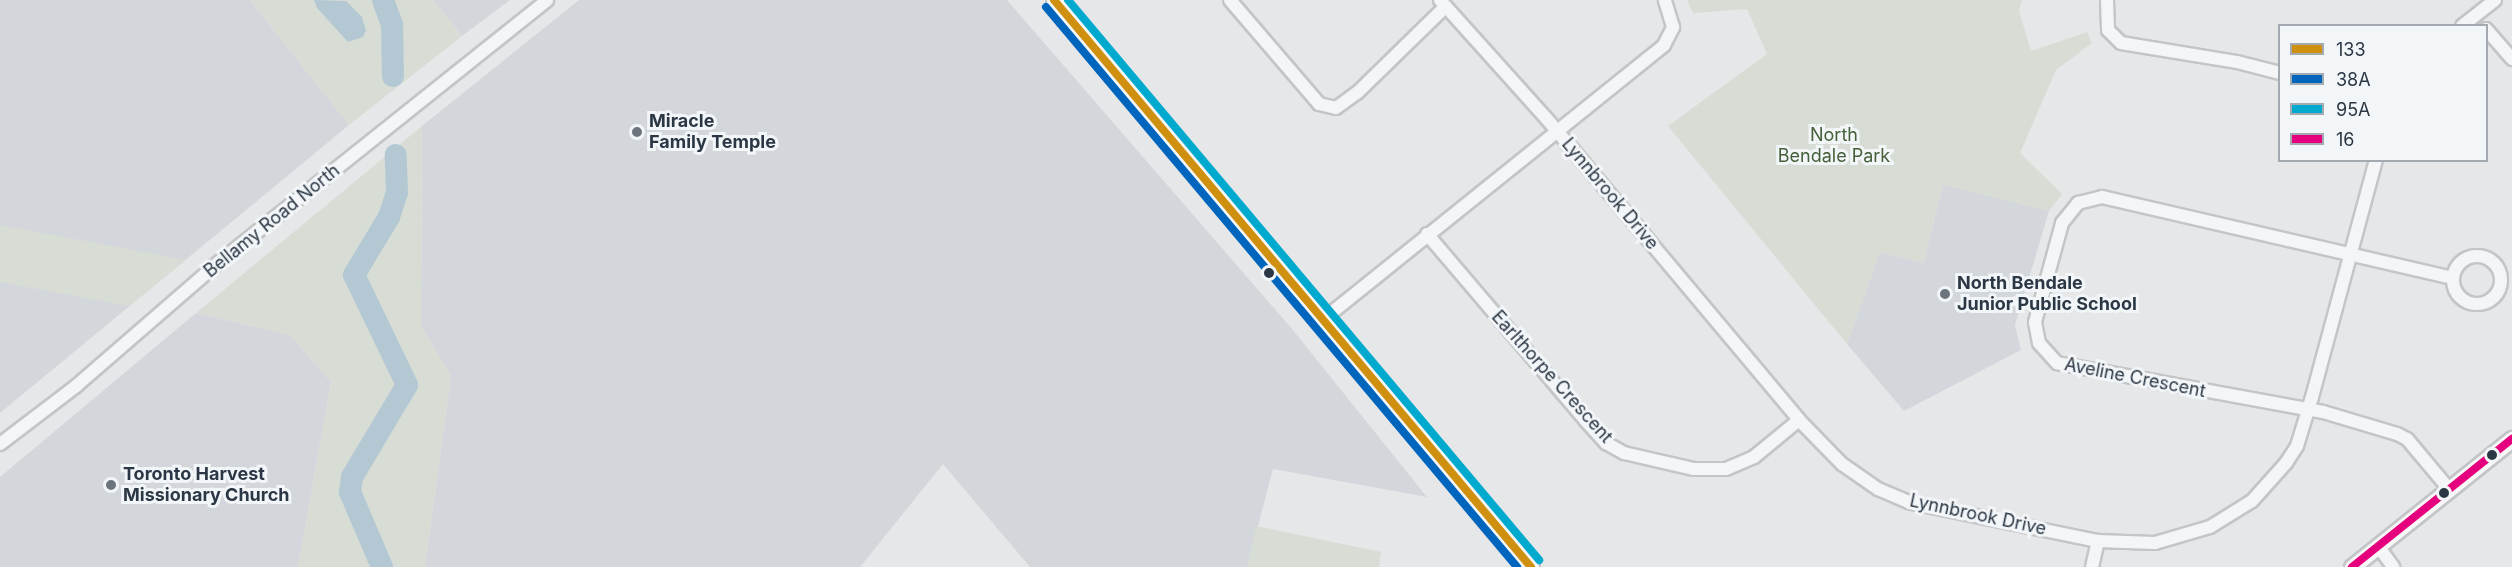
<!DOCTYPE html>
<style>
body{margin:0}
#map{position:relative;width:2512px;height:567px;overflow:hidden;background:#e5e7e9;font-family:Inter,sans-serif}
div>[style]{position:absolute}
.built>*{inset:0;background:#d3d7dc}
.green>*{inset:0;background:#d7ddd5}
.water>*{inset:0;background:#b4c8d4}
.river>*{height:22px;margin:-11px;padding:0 11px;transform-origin:11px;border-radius:11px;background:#b4c8d4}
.roads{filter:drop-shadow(2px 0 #c3c5c7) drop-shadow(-2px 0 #c3c5c7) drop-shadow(0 2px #c3c5c7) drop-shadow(0 -2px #c3c5c7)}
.minor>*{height:12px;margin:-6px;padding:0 6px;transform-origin:6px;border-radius:6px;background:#f4f5f7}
.minor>.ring{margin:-6px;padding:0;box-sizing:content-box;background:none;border:12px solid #f4f5f7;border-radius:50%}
.major>*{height:15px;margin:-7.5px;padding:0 7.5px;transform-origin:7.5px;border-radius:7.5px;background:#f8f8f8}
.bus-1>*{height:8px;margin:-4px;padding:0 4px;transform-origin:4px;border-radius:4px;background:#ce900e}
.bus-2>*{height:8px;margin:-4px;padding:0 4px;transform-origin:4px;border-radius:4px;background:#0065bd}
.bus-3>*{height:8px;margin:-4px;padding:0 4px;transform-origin:4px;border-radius:4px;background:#00a9ce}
.bus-4>*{height:8px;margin:-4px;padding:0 4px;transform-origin:4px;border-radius:4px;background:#e5007d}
.dots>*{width:16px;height:16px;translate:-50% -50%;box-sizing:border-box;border:3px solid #f3f6f9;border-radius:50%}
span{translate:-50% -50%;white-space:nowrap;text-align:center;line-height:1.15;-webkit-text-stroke:6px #f3f6f9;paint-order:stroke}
.poi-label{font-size:18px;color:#2b3744;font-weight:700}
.left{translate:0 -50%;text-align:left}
.park-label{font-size:18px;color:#456038}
.street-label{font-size:18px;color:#2b3744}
.legend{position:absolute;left:2278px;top:24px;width:210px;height:138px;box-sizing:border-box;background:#f3f6f9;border:2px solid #a3aab1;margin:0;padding:8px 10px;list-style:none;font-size:18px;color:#2b3744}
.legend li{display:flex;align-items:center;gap:12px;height:30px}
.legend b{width:30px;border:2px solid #a3aab1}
</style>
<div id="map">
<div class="built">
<div style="clip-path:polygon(0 0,250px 0,349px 125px,0 413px)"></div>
<div style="clip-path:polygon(433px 0,510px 0,462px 36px)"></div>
<div style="clip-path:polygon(579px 0,1007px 0,1292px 329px,1427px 497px,1273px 469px,1247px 567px,1030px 567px,943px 464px,860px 567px,425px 567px,451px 376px,421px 326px,422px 126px)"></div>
<div style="clip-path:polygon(1943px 184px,2049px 211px,2015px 325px,2021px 350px,1904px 411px,1847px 344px,1880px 252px,1924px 263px)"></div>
<div style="clip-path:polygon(196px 313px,290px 335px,331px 382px,298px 567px,0 567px,0 477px)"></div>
</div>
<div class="green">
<div style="clip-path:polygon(250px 0,433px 0,462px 36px,349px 125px)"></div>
<div style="clip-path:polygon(1687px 0,2022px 0,2019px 11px,2031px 51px,2087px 32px,2092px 43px,2056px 70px,2020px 153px,2062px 194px,2049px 211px,1943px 184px,1924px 263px,1880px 252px,1847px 344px,1668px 126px,1767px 54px,1747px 9px,1693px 13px)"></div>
<div style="clip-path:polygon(422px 126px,421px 326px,451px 376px,425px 567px,298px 567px,331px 382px,290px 335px,196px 313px)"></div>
<div style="clip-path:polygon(0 225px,186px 260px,129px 306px,0 282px)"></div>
<div style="clip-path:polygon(1256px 526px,1381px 552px,1379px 567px,1247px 567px)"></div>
</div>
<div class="water">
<div style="clip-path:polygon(314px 0,346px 1px,362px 17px,366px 31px,363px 37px,348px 42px,317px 8px)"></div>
</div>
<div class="river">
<div style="left:383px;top:0;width:27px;rotate:70deg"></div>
<div style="left:392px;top:25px;width:51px;rotate:88.9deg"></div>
<div style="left:382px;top:567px;width:82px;rotate:-113.1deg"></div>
<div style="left:350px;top:492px;width:15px;rotate:-82deg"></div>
<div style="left:352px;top:477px;width:107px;rotate:-59.1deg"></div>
<div style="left:407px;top:385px;width:122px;rotate:-115.7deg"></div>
<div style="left:354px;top:275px;width:68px;rotate:-58.9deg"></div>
<div style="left:389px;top:217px;width:25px;rotate:-72deg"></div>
<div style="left:397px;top:193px;width:38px;rotate:-92deg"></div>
</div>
<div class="roads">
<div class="minor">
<div style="left:1230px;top:0;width:137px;rotate:49.4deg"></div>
<div style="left:1319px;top:104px;width:17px;rotate:13deg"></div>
<div style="left:1336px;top:108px;width:26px;rotate:-36deg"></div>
<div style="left:1357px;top:93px;width:124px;rotate:-44.3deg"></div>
<div style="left:1440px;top:0;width:159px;rotate:48.1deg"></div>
<div style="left:1546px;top:118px;width:394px;rotate:50deg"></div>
<div style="left:1799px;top:420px;width:62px;rotate:45.7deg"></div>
<div style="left:1842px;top:464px;width:44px;rotate:34.8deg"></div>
<div style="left:1878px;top:489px;width:33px;rotate:23deg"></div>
<div style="left:1908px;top:502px;width:194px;rotate:11.6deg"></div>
<div style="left:2098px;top:541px;width:57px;rotate:2deg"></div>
<div style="left:2155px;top:543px;width:57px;rotate:-16.2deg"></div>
<div style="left:2210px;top:527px;width:49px;rotate:-31.8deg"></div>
<div style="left:2252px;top:501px;width:51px;rotate:-48.2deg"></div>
<div style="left:2286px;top:463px;width:20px;rotate:-57deg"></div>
<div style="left:2297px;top:446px;width:51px;rotate:-73deg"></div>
<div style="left:2312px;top:397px;width:245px;rotate:-74.9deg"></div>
<div style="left:2107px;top:0;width:30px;rotate:88deg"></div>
<div style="left:2108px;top:30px;width:18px;rotate:45deg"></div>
<div style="left:2121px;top:43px;width:118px;rotate:9.3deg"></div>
<div style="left:2237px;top:62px;width:44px;rotate:14.3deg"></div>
<div style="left:2462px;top:26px;width:42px;rotate:-38.2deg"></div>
<div style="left:2486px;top:29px;width:40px;rotate:49deg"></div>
<div style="left:1427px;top:234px;width:245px;rotate:49.6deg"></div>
<div style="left:1586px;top:421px;width:30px;rotate:48deg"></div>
<div style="left:1606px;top:443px;width:21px;rotate:29deg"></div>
<div style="left:1624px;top:453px;width:72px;rotate:12.9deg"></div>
<div style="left:1694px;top:469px;width:32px"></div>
<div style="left:1726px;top:469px;width:30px;rotate:-23deg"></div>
<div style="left:1754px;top:457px;width:58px;rotate:-39.4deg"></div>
<div class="ring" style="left:2453px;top:256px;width:36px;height:36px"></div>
<div style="left:1325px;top:318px;width:435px;rotate:-38.8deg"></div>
<div style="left:1664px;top:45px;width:20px;rotate:-63deg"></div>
<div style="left:1673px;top:27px;width:28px;rotate:-107deg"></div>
<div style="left:0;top:444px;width:96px;rotate:-37.3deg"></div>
<div style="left:76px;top:386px;width:188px;rotate:-40.9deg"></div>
<div style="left:218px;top:263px;width:421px;rotate:-38.6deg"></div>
<div style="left:2449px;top:489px;width:65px;rotate:-130deg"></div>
<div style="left:2407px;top:439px;width:11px;rotate:-153deg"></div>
<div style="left:2397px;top:434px;width:77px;rotate:-163.4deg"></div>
<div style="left:2323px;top:412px;width:270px;rotate:-169.6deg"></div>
<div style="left:2057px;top:363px;width:27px;rotate:-132deg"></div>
<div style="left:2039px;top:343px;width:21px;rotate:-101deg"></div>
<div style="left:2035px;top:322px;width:103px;rotate:-74.7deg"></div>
<div style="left:2062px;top:223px;width:26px;rotate:-51deg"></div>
<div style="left:2078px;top:203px;width:25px;rotate:-14deg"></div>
<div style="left:2102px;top:197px;width:360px;rotate:13deg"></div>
<div style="left:2378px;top:546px;width:26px;rotate:54deg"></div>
<div style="left:2092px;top:567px;width:27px;rotate:-77deg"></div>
</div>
<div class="major">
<div style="left:1054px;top:0;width:741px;rotate:49.93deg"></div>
<div style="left:2352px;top:567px;width:205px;rotate:-38.7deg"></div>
</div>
</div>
<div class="bus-1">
<div style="left:1054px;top:0;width:741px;rotate:49.93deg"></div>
</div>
<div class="bus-2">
<div style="left:1046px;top:7px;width:732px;rotate:49.93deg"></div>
</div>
<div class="bus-3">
<div style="left:1068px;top:0;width:732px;rotate:49.93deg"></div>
</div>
<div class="bus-4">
<div style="left:2352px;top:567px;width:205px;rotate:-38.7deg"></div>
</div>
<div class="dots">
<div style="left:637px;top:132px;background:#6c757e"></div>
<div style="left:1269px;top:273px;background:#2b3744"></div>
<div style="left:1945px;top:294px;background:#6c757e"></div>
<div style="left:2492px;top:455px;background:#2b3744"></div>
<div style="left:111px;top:485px;background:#6c757e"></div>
<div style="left:2444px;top:493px;background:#2b3744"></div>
</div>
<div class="poi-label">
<span class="left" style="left:649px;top:132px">Miracle<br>Family Temple</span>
<span class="left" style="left:1957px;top:294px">North Bendale<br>Junior Public School</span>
<span class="left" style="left:123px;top:485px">Toronto Harvest<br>Missionary Church</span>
</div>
<div class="park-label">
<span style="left:1834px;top:146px">North<br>Bendale Park</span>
</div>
<div class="street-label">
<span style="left:1610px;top:194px;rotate:50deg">Lynnbrook Drive</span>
<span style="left:272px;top:221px;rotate:-39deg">Bellamy Road North</span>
<span style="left:1552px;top:377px;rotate:48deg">Earlthorpe Crescent</span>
<span style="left:2135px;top:378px;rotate:11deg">Aveline Crescent</span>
<span style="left:1978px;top:515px;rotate:12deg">Lynnbrook Drive</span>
</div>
<ul class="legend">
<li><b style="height:8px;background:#ce900e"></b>133</li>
<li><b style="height:8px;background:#0065bd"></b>38A</li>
<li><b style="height:8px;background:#00a9ce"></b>95A</li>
<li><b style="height:8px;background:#e5007d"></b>16</li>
</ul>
</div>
